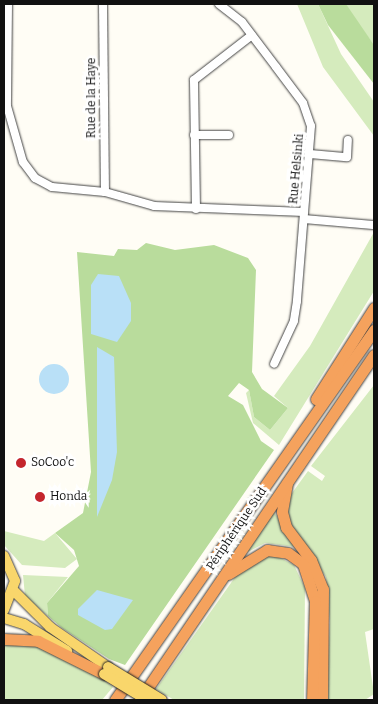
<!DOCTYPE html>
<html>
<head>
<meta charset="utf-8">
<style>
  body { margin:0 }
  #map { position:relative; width:378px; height:704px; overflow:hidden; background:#fffdf5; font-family:Bitter,serif }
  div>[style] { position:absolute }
  .green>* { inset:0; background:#d5ebbd }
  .forest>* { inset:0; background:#b9dc9c }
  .water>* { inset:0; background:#b9e0f7 }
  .round { border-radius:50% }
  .roads { filter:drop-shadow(0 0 1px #444) drop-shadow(0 0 1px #444) }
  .minor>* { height:8px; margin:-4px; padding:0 4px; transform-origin:4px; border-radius:4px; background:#fff }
  .major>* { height:10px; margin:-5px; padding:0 5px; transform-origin:5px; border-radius:5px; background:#f9d66b }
  .highway>* { height:11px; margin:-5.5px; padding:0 5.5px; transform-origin:5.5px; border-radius:5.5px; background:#f5a25d }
  .bridges { filter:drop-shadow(0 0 1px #222) drop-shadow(0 0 1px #222) }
  .major-bridge>* { height:10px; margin:-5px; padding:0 5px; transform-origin:5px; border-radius:5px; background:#f9d66b }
  .dots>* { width:14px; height:14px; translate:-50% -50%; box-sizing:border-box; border:2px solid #fff; border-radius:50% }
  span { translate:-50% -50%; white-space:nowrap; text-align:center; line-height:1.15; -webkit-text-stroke:5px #fff; paint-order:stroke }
  .street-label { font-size:12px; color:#111 }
  .poi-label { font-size:12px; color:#111 }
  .left { translate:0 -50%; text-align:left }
  .frame { position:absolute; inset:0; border:5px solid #111; pointer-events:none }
</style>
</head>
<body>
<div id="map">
  <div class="green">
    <i style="clip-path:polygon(297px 4px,318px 4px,341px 54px,374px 102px,374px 136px,323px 67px)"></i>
    <i style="clip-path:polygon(346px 4px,374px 4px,374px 45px,350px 13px)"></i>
    <i style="clip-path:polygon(374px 232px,374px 291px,279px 445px,253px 423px,246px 393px,249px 390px,254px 417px,270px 430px,288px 408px,274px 396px,310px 346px)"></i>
    <i style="clip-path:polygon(374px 385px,374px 629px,365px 632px,374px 694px,365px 700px,326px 700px,330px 622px,326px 577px,289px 521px,287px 500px,308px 471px,322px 481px,325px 476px,311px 466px)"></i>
    <i style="clip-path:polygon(274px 512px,296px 547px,265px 543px,244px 554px)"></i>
    <i style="clip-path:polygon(4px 531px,44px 541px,55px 533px,77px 559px,65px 568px,22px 565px,4px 545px)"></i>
    <i style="clip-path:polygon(275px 555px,294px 565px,305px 588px,304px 700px,174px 700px,156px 689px,238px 573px,264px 556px)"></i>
    <i style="clip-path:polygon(23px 575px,68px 577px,47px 603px,48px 616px,25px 596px)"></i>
    <i style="clip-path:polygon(23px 640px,101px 678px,113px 687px,102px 700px,4px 700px,4px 643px)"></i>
  </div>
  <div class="forest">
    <i style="clip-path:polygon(318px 4px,346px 4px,374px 45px,374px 84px,328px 25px)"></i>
    <i style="clip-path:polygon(146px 243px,175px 250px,214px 245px,248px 258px,256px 270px,252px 372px,262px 389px,288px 408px,270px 430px,254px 417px,249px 390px,239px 383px,228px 396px,243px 405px,261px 441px,274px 450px,125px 665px,109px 659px,62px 628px,48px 616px,47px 603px,79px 566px,74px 550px,55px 533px,83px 513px,91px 472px,77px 252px,114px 256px,118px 249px,137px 250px)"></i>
  </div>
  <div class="water">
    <i style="clip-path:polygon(98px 274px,119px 276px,131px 303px,131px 321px,117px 342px,91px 334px,91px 285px)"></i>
    <i style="clip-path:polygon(97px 347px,114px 357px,117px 452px,112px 480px,97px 517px)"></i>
    <i class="round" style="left:39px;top:364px;width:30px;height:30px"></i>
    <i style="clip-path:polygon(97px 590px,133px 600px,112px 629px,105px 630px,78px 615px,78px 609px)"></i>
  </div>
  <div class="roads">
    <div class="minor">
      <i style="left:8px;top:4px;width:102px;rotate:90.6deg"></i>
      <i style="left:7px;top:106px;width:58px;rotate:74.1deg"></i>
      <i style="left:23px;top:162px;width:20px;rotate:53deg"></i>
      <i style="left:35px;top:178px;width:19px;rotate:28deg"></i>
      <i style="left:52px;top:187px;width:53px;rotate:5.4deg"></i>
      <i style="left:105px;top:192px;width:51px;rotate:15.9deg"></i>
      <i style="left:154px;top:206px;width:150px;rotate:2.3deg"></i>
      <i style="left:103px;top:4px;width:188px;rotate:89.4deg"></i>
      <i style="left:219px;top:4px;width:29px;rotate:38deg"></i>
      <i style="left:242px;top:22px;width:56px;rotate:52.9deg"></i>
      <i style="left:276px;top:67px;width:45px;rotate:53.1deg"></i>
      <i style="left:303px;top:103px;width:24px;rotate:71deg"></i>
      <i style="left:311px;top:126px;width:176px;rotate:94.6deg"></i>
      <i style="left:297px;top:301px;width:20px;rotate:99deg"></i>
      <i style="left:294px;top:321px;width:47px;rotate:114.9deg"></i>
      <i style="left:194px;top:135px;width:35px"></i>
      <i style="left:310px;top:154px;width:37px;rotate:5deg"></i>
      <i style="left:347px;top:157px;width:17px;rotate:-87deg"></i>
      <i style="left:196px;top:209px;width:129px;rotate:-90.9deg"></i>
      <i style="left:194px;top:80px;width:73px;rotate:-37.8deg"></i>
      <i style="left:304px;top:219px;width:69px;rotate:5deg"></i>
    </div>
    <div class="major">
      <i style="left:4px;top:556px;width:27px;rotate:66deg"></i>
      <i style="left:15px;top:581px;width:31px;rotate:111deg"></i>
      <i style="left:14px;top:591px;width:51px;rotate:45deg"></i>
      <i style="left:50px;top:627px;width:70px;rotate:34.6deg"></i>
      <i style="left:4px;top:618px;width:21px;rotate:17deg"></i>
      <i style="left:24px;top:624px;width:51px;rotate:32.1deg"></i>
    </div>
    <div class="highway">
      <i style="left:316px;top:399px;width:108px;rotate:-57.5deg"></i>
      <i style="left:287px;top:483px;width:29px;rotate:100deg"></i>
      <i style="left:282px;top:512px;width:16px;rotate:75deg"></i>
      <i style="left:286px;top:527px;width:41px;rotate:52.9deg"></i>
      <i style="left:311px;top:560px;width:31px;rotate:68deg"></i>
      <i style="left:323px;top:589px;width:111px;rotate:90.5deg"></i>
      <i style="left:228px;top:574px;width:46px;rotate:-31.6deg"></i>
      <i style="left:267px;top:550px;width:21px;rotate:8deg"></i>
      <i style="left:288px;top:553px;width:19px;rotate:36deg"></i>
      <i style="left:303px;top:564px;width:39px;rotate:72deg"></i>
      <i style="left:315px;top:601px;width:99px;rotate:91.7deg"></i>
      <i style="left:4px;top:639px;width:34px;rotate:3deg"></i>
      <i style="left:38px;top:641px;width:74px;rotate:26.6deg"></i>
      <i style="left:140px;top:699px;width:416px;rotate:-55.8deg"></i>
      <i style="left:115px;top:700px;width:452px;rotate:-55deg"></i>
    </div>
  </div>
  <div class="bridges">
    <div class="major-bridge">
      <i style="left:108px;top:667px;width:63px;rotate:31.4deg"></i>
      <i style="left:104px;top:674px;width:50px;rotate:31.2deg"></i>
    </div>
  </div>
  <div class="dots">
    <i style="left:21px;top:463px;background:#c4262e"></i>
    <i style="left:40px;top:497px;background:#c4262e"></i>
  </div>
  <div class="street-label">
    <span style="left:92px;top:98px;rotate:-90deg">Rue de la Haye</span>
    <span style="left:297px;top:169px;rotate:-85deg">Rue Helsinki</span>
    <span style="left:237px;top:529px;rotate:-56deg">Périphérique Sud</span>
  </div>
  <div class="poi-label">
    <span class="left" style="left:31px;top:463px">SoCoo'c</span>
    <span class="left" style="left:50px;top:497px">Honda</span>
  </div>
  <div class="frame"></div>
</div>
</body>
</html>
